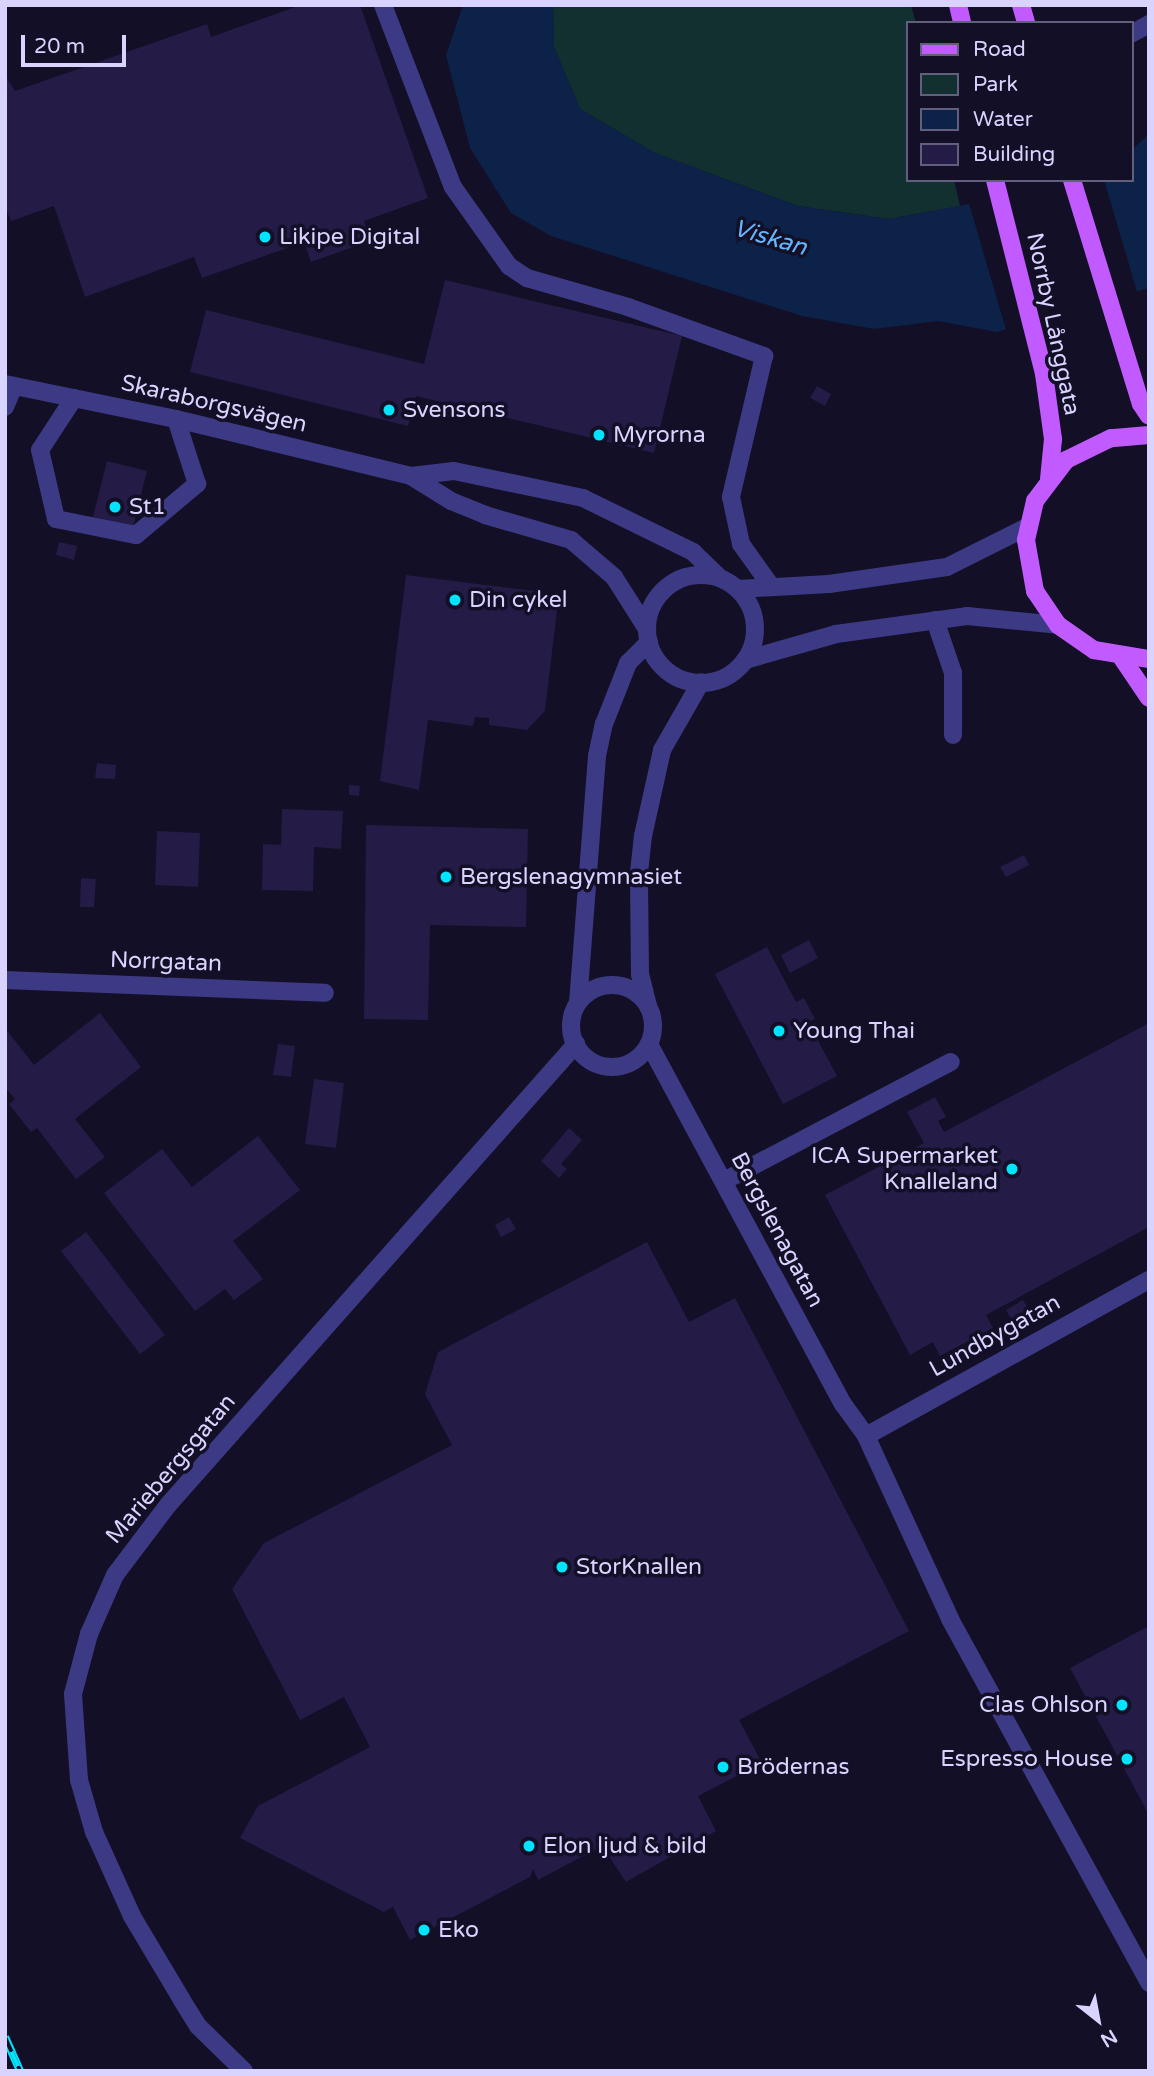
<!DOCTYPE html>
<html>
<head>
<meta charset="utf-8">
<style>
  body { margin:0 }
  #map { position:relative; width:1154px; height:2076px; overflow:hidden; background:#130f26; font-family:"Varela Round",sans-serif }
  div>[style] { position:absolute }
  .green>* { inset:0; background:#12302f }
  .water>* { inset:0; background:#0c2248 }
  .pier>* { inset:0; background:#130f26 }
  .building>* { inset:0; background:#241b47 }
  .minor>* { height:18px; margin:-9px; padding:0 9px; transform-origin:9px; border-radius:9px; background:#3d3a85 }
  .minor>.ring { margin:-9px; padding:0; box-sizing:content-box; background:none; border:18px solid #3d3a85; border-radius:50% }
  .major>* { height:18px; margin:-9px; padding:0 9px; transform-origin:9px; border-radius:9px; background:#c25bff }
  .rail>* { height:8px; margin-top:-4px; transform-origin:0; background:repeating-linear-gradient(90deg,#130f26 0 16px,#00e5ff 0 32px); box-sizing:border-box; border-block:2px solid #00e5ff }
  .dots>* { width:19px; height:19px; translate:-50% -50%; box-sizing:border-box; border:4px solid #130f26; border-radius:50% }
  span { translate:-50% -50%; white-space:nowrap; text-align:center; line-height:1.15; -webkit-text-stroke:7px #130f26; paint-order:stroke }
  .poi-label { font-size:23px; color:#d9d4ff }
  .left { translate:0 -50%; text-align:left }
  .right { translate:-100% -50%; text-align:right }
  .street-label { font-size:23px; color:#d9d4ff }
  .water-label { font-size:24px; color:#62b6ff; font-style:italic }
  .frame { position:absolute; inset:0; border:7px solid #d9d4ff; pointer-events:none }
  .legend { position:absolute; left:906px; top:21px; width:228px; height:161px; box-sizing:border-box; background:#130f26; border:2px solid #625e7d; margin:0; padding:9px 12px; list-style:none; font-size:21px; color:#d9d4ff }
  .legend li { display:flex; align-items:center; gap:14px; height:35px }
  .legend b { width:35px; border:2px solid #625e7d }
  .north { position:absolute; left:1063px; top:1985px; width:70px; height:70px; -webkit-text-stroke:5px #130f26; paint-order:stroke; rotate:149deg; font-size:19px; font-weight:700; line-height:28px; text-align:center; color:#d9d4ff }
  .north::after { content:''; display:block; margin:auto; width:24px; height:32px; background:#d9d4ff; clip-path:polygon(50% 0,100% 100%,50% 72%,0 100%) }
  .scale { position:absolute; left:21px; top:35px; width:105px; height:32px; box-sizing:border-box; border:4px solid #d9d4ff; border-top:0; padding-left:9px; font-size:21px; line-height:24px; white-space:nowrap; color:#d9d4ff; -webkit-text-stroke:5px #130f26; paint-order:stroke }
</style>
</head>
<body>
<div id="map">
  <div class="green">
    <i style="clip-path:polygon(553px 5px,911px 5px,916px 23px,907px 23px,907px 180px,954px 180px,960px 206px,889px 219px,798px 206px,655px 153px,580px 109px,554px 47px)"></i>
  </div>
  <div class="water">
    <i style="clip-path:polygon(463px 5px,553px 5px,554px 47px,580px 109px,655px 153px,798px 206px,889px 219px,960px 206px,1049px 180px,1131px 180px,1131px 151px,1149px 134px,1149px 288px,997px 332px,938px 321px,874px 329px,802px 316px,551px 236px,511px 213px,470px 148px,446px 55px)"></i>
  </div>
  <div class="pier">
    <i style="clip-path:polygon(1037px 180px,1104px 180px,1138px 295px,1007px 333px,968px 200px)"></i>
  </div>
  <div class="building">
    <i style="clip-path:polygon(301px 5px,360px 5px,428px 198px,364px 221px,370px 237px,357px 241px,359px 245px,311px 262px,304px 242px,202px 278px,194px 257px,85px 297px,54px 206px,11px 221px,5px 206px,5px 75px,15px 91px,207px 24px,211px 37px)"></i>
    <i style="clip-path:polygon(445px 280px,682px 336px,654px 453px,416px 396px,408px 426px,190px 372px,206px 310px,424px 364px)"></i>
    <i style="clip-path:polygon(817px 386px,831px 394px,825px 406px,810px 398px)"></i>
    <i style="clip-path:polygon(107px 461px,147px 471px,133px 527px,93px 517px)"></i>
    <i style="clip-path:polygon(59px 542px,77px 546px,74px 560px,56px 555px)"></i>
    <i style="clip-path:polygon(406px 575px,559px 594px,545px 711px,527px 730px,489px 725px,489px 718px,475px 717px,473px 726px,428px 720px,419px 790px,380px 781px)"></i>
    <i style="clip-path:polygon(97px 763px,116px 765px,115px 779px,95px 778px)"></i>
    <i style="clip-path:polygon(349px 785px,360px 786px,359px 796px,349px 795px)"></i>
    <i style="clip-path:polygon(282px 809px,343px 811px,341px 849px,314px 847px,313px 891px,262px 890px,263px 844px,281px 845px)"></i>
    <i style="clip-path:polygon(366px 825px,528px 829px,526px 927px,430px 925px,428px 1020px,364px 1019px)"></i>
    <i style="clip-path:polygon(157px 831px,200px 833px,198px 887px,155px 885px)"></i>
    <i style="clip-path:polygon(1024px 855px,1029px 865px,1006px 877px,1000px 867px)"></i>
    <i style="clip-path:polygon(81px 878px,96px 879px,94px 907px,80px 907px)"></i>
    <i style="clip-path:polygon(809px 940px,818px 958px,790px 973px,781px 955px)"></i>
    <i style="clip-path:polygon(767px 947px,796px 1002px,804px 998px,815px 1019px,808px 1022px,837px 1076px,783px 1104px,715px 974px)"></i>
    <i style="clip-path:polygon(100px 1013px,141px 1067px,75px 1119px,105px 1157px,76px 1179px,37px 1128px,31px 1132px,9px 1104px,15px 1099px,5px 1087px,5px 1028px,34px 1065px)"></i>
    <i style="clip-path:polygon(1149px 1023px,1149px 1227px,986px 1315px,993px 1328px,940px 1356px,933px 1342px,910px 1355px,825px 1195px,924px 1143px,907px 1112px,935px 1097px,946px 1117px,938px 1121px,944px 1132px)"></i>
    <i style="clip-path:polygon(278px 1044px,295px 1046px,291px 1077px,273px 1075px)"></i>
    <i style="clip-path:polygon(314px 1079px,344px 1083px,336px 1148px,305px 1144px)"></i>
    <i style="clip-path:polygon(569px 1128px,582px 1140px,561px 1164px,567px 1169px,559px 1178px,541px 1161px)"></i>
    <i style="clip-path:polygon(258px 1136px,300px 1190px,233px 1241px,263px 1279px,234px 1300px,225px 1289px,195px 1311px,104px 1193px,162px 1149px,192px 1187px)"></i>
    <i style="clip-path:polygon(509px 1217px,516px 1229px,501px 1237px,495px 1225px)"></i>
    <i style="clip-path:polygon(86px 1232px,165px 1335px,140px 1354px,61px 1251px)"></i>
    <i style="clip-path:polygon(647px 1242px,689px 1322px,735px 1298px,909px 1631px,739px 1720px,762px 1763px,698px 1796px,716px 1831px,626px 1882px,602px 1846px,538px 1880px,533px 1869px,530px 1877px,410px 1940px,393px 1907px,384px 1912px,240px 1838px,258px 1806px,370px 1747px,344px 1697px,300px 1720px,232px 1589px,264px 1543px,452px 1445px,425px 1394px,438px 1352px)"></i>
    <i style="clip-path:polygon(1023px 1300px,1030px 1312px,1012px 1321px,1006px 1310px)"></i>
    <i style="clip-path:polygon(1149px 1626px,1149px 1815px,1070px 1668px)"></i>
  </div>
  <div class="minor">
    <i style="left:383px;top:5px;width:195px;rotate:69deg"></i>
    <i style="left:453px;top:187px;width:97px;rotate:54.7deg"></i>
    <i style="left:509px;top:266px;width:22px;rotate:34deg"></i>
    <i style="left:527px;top:278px;width:105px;rotate:16deg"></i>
    <i style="left:628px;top:307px;width:145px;rotate:19.8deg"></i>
    <i style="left:764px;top:356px;width:145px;rotate:103.2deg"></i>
    <i style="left:731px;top:497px;width:48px;rotate:78deg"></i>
    <i style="left:741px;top:544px;width:52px;rotate:54.5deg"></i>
    <i style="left:1131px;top:34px;width:21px;rotate:-29deg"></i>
    <i style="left:5px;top:384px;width:175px;rotate:11.6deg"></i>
    <i style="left:176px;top:419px;width:242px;rotate:13.6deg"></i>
    <i style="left:411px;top:476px;width:47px;rotate:32deg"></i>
    <i style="left:451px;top:501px;width:37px;rotate:22deg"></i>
    <i style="left:485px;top:515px;width:90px;rotate:16.2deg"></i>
    <i style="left:571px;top:540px;width:57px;rotate:40.7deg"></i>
    <i style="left:614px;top:577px;width:62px;rotate:57.6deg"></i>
    <i style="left:74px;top:398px;width:62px;rotate:123.2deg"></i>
    <i style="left:40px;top:450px;width:71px;rotate:76.9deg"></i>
    <i style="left:56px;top:519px;width:82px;rotate:11.3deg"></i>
    <i style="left:136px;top:535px;width:80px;rotate:-39.9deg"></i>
    <i style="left:197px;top:484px;width:68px;rotate:-107.9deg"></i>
    <i style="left:5px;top:407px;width:23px;rotate:-67deg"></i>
    <i style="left:411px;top:476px;width:43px;rotate:-6.6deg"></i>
    <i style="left:454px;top:471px;width:132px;rotate:11.8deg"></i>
    <i style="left:583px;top:498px;width:123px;rotate:26.1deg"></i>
    <i style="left:693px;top:552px;width:37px;rotate:44deg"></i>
    <i class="ring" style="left:647px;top:575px;width:90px;height:90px"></i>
    <i style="left:738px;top:589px;width:91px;rotate:-3.1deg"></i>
    <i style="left:829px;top:584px;width:119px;rotate:-8.2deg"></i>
    <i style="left:947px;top:567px;width:89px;rotate:-26.6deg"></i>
    <i style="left:935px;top:620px;width:56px;rotate:71.2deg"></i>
    <i style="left:953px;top:673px;width:62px;rotate:90deg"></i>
    <i style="left:745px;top:660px;width:95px;rotate:-15.9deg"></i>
    <i style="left:836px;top:634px;width:132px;rotate:-7.8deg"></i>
    <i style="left:967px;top:616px;width:91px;rotate:5.6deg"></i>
    <i style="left:5px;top:980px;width:320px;rotate:2.3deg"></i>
    <i class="ring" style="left:571px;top:985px;width:64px;height:64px"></i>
    <i style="left:578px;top:1003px;width:248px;rotate:-85.6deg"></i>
    <i style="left:597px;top:756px;width:33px;rotate:-78deg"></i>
    <i style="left:604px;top:724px;width:66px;rotate:-68.5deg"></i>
    <i style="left:628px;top:663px;width:30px;rotate:-45deg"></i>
    <i style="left:648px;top:1006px;width:32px;rotate:-104deg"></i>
    <i style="left:640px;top:975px;width:102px;rotate:-90.6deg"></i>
    <i style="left:639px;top:873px;width:37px;rotate:-84deg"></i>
    <i style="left:643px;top:836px;width:88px;rotate:-77.5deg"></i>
    <i style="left:662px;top:750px;width:78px;rotate:-60.2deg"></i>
    <i style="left:649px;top:1044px;width:409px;rotate:61.7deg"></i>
    <i style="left:843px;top:1404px;width:39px;rotate:54deg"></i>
    <i style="left:866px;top:1436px;width:201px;rotate:65.3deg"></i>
    <i style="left:950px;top:1619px;width:415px;rotate:61.3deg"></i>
    <i style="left:724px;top:1181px;width:256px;rotate:-27.7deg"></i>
    <i style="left:866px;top:1436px;width:323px;rotate:-28.9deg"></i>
    <i style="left:244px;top:2071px;width:64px;rotate:-135.6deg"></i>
    <i style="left:198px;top:2026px;width:31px;rotate:-122deg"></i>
    <i style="left:182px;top:2000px;width:98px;rotate:-120.8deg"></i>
    <i style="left:132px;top:1916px;width:92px;rotate:-114.3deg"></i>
    <i style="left:94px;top:1832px;width:54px;rotate:-106.1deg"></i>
    <i style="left:79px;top:1780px;width:86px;rotate:-94deg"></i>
    <i style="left:73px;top:1694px;width:62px;rotate:-75.1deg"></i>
    <i style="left:89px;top:1634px;width:64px;rotate:-66.2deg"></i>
    <i style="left:115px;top:1575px;width:88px;rotate:-52.9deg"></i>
    <i style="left:168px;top:1505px;width:616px;rotate:-48.49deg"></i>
  </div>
  <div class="major">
    <i style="left:958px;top:5px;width:18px;rotate:77deg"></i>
    <i style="left:1021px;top:5px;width:19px;rotate:74deg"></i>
    <i style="left:995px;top:180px;width:200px;rotate:75.8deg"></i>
    <i style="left:1044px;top:374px;width:66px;rotate:82.1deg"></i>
    <i style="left:1053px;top:439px;width:40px;rotate:95.7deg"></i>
    <i style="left:1072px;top:180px;width:234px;rotate:72.9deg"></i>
    <i style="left:1141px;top:404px;width:14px;rotate:56deg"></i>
    <i style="left:1149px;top:435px;width:38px;rotate:175deg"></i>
    <i style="left:1111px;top:438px;width:50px;rotate:153.9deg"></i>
    <i style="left:1066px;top:460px;width:51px;rotate:127.1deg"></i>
    <i style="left:1035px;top:501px;width:40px;rotate:103deg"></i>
    <i style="left:1026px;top:540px;width:52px;rotate:80deg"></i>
    <i style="left:1035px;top:591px;width:41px;rotate:55.9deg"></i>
    <i style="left:1058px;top:625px;width:44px;rotate:34.8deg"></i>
    <i style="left:1094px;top:650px;width:56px;rotate:9.3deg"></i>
    <i style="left:1122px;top:658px;width:48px;rotate:56deg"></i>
  </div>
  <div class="rail">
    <i style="left:5px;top:2037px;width:37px;rotate:66deg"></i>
  </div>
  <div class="dots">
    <i style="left:265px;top:237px;background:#00e5ff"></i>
    <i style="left:389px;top:410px;background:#00e5ff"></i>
    <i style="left:599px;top:435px;background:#00e5ff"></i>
    <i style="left:115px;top:507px;background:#00e5ff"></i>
    <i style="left:455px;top:600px;background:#00e5ff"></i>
    <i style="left:446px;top:877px;background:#00e5ff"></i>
    <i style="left:779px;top:1031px;background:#00e5ff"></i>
    <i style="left:1012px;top:1169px;background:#00e5ff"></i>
    <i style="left:562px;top:1567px;background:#00e5ff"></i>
    <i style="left:1122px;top:1705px;background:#00e5ff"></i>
    <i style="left:1127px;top:1759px;background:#00e5ff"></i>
    <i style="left:723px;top:1767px;background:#00e5ff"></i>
    <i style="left:529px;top:1846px;background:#00e5ff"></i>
    <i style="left:424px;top:1930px;background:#00e5ff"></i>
  </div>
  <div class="poi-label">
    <span class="left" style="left:279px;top:237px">Likipe Digital</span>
    <span class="left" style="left:403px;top:410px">Svensons</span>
    <span class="left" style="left:613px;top:435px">Myrorna</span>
    <span class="left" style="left:129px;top:507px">St1</span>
    <span class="left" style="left:469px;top:600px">Din cykel</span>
    <span class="left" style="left:460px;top:877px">Bergslenagymnasiet</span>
    <span class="left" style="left:793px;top:1031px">Young Thai</span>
    <span class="right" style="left:998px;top:1169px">ICA Supermarket<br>Knalleland</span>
    <span class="left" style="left:576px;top:1567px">StorKnallen</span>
    <span class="right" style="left:1108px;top:1705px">Clas Ohlson</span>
    <span class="right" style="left:1113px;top:1759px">Espresso House</span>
    <span class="left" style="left:737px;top:1767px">Brödernas</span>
    <span class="left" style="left:543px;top:1846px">Elon ljud &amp; bild</span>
    <span class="left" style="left:438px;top:1930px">Eko</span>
  </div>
  <div class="street-label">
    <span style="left:1053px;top:324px;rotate:78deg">Norrby Långgata</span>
    <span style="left:214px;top:404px;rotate:13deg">Skaraborgsvägen</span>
    <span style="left:166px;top:962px;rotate:2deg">Norrgatan</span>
    <span style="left:777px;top:1230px;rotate:62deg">Bergslenagatan</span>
    <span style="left:995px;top:1336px;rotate:-29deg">Lundbygatan</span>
    <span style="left:171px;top:1469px;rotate:-50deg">Mariebergsgatan</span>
  </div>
  <div class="water-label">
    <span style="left:770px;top:238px;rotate:16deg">Viskan</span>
  </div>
  <div class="frame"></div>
  <ul class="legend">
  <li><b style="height:9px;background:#c25bff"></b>Road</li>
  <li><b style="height:19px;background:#12302f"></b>Park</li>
  <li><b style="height:19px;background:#0c2248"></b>Water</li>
  <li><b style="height:19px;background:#241b47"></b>Building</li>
  </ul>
  <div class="north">N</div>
  <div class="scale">20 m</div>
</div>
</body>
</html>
